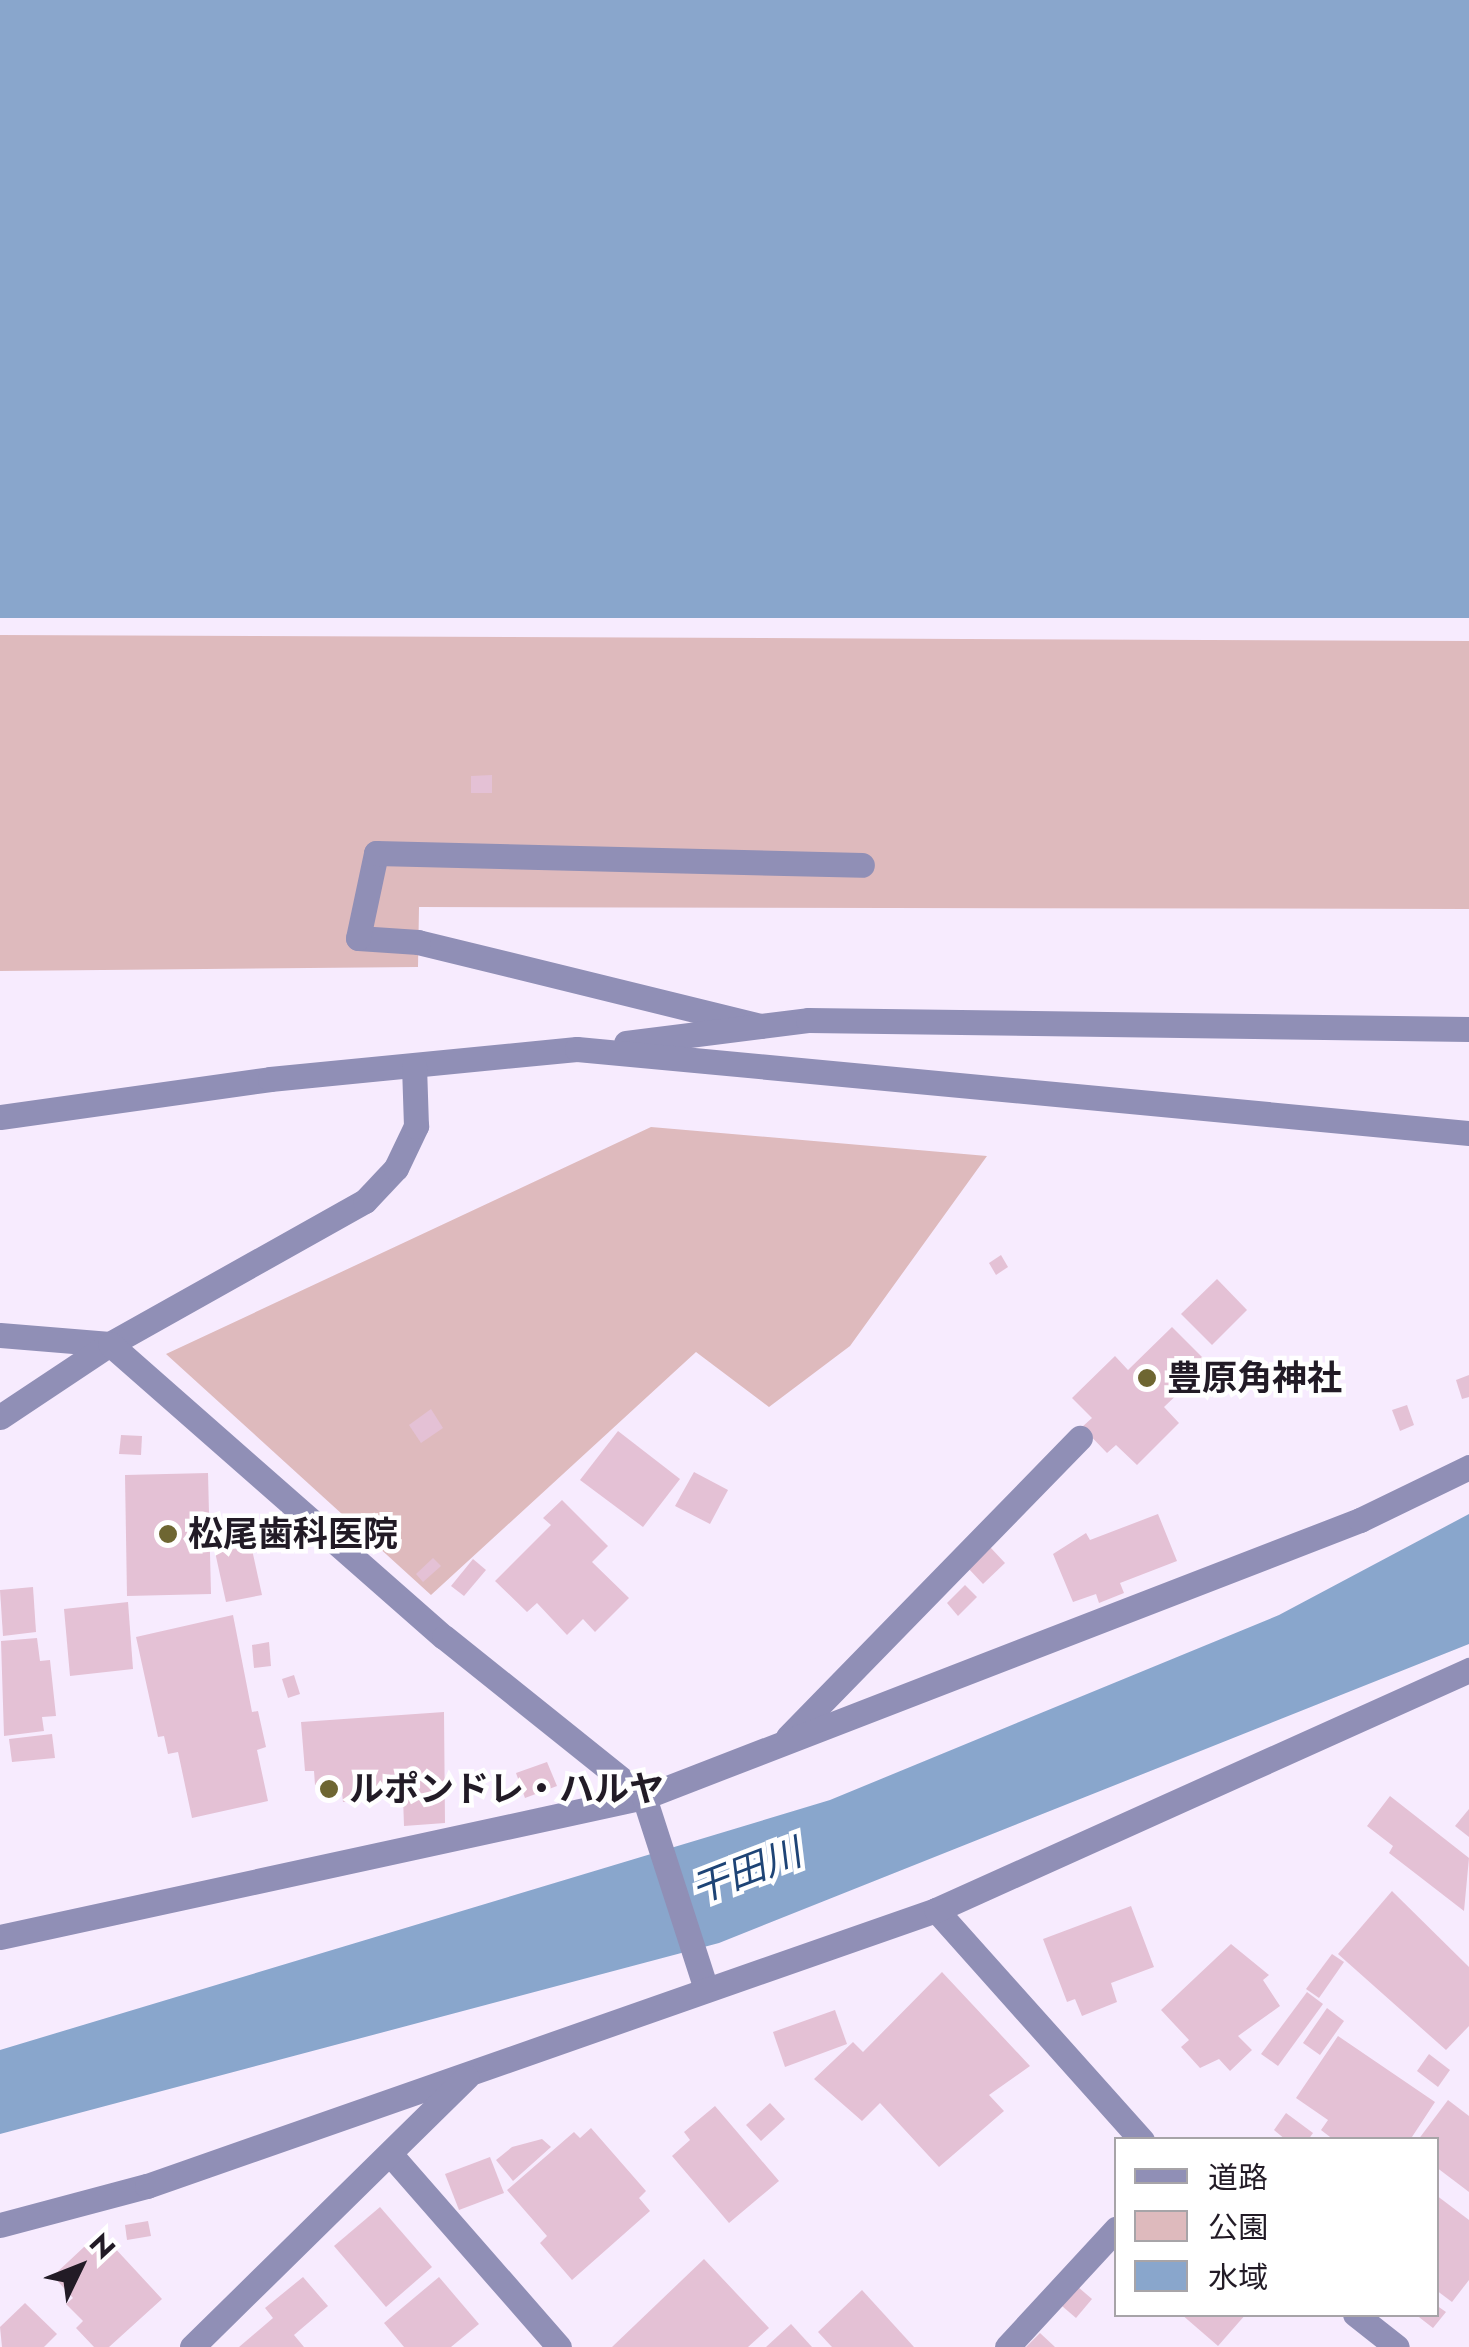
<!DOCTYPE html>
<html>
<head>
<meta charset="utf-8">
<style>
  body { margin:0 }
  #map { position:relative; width:1469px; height:2347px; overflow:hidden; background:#f7ebfe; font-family:Jost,"Noto Sans JP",sans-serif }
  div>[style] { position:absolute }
  .green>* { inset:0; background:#debabd }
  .water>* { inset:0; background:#89a6cc }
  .building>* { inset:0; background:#e4c1d5 }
  .minor>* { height:25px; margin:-12.5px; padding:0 12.5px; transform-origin:12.5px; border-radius:12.5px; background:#908fb6 }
  .dots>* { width:28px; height:28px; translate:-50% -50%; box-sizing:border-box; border:5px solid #fff; border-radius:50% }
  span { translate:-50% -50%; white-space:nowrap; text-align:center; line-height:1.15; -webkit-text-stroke:9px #fff; paint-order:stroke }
  .poi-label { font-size:35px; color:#221b26; font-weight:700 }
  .left { translate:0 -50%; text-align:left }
  .water-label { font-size:38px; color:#1e4476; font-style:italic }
  .legend { position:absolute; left:1114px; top:2137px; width:325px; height:180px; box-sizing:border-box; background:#fff; border:2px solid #a7a4a8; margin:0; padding:12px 18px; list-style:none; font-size:30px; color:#221b26 }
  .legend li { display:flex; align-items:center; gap:20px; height:50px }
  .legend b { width:50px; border:2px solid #a7a4a8 }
  .north { position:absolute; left:30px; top:2217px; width:100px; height:100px; -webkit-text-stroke:8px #fff; paint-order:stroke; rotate:47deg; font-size:28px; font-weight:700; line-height:40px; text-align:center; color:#221b26 }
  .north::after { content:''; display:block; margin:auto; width:35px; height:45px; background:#221b26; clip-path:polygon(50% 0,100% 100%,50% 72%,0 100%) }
</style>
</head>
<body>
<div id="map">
  <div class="green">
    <i style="clip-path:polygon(0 635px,1469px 641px,1469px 909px,419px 907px,418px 967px,0 971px)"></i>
    <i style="clip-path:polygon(651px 1127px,987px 1156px,850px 1346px,769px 1407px,696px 1352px,431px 1595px,166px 1354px)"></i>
  </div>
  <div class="water">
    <i style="clip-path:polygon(0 0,1469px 0,1469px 618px,0 618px)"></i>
    <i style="clip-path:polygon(1469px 1514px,1469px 1644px,719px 1943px,0 2134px,0 2050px,830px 1800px,1279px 1615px)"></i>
  </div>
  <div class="building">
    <i style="clip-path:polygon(492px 775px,492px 793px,471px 793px,471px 776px)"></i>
    <i style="clip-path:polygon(1001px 1255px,1008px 1267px,996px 1275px,989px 1263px)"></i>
    <i style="clip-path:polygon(1217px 1279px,1247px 1310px,1212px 1345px,1181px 1314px)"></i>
    <i style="clip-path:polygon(1172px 1327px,1209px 1364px,1164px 1407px,1179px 1423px,1137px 1465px,1116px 1445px,1107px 1453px,1082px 1427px,1092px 1418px,1072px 1398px,1115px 1356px,1128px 1370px)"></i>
    <i style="clip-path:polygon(1469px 1375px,1469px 1397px,1462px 1399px,1456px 1380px)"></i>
    <i style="clip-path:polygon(1407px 1405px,1414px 1425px,1400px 1431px,1392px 1410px)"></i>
    <i style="clip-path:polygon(431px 1409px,443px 1428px,421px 1443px,409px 1425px)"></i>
    <i style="clip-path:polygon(618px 1431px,680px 1479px,643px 1527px,580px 1480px)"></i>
    <i style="clip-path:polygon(121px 1435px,142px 1436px,141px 1455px,119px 1454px)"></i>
    <i style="clip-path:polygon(694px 1472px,728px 1490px,710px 1524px,675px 1506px)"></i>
    <i style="clip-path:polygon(208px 1473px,211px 1594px,127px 1596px,125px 1475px)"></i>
    <i style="clip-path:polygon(562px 1500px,608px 1546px,592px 1562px,629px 1598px,595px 1632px,583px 1619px,567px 1635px,537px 1603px,527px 1612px,495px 1581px,551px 1525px,543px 1518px)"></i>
    <i style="clip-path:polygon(1158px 1514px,1177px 1561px,1120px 1583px,1124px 1593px,1099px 1603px,1096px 1594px,1073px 1602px,1053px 1554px,1086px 1533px,1090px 1540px)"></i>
    <i style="clip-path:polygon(975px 1531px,1005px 1563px,983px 1584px,953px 1552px)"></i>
    <i style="clip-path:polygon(251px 1545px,262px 1595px,226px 1602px,215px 1552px)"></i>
    <i style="clip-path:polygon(433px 1558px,441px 1566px,423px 1582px,416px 1574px)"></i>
    <i style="clip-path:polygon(473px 1559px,486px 1570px,464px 1596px,451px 1586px)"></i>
    <i style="clip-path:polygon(965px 1585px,977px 1597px,958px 1616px,947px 1603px)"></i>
    <i style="clip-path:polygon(33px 1587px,36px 1632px,3px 1636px,0 1590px)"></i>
    <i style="clip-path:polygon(128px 1602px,133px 1669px,70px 1676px,64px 1609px)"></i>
    <i style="clip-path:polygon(233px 1615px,252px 1712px,258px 1711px,266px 1747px,257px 1750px,268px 1801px,192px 1818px,178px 1752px,168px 1754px,164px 1736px,158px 1737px,136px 1637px)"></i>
    <i style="clip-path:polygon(37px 1638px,40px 1661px,50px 1660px,56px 1716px,42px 1717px,44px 1731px,4px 1736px,1px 1641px)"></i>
    <i style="clip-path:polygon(269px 1642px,271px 1666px,254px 1668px,252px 1645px)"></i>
    <i style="clip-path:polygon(294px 1675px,300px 1694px,288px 1698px,282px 1679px)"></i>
    <i style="clip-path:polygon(444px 1712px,445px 1823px,404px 1826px,403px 1797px,343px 1802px,341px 1783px,315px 1785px,314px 1771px,305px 1771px,301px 1722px)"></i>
    <i style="clip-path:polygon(52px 1734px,55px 1758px,12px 1762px,9px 1739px)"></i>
    <i style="clip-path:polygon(547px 1762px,557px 1786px,525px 1798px,516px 1773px)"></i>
    <i style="clip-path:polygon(1390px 1796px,1469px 1858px,1464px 1911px,1389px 1853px,1393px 1846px,1367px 1826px)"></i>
    <i style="clip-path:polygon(1469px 1809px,1469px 1837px,1455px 1826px)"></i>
    <i style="clip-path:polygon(1392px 1891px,1469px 1967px,1469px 2026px,1446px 2050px,1338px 1954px)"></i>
    <i style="clip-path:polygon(1131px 1906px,1154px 1967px,1111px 1983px,1117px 2002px,1082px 2016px,1075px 1999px,1067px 2002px,1043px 1939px)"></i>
    <i style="clip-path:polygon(1231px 1944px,1269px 1975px,1263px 1980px,1280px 2006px,1238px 2036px,1252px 2050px,1230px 2071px,1219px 2059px,1200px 2068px,1181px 2047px,1189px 2040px,1161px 2010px)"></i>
    <i style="clip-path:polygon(1332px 1954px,1344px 1962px,1319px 1998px,1306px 1989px)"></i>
    <i style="clip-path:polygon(942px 1972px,1030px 2066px,989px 2095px,1004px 2111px,939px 2167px,880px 2103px,862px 2121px,814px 2079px,853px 2042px,863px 2052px)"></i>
    <i style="clip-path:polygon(1307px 1992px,1323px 2004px,1278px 2066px,1261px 2054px)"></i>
    <i style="clip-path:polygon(1327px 2008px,1344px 2021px,1320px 2055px,1303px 2043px)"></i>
    <i style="clip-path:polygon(835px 2010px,847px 2044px,785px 2067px,773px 2032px)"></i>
    <i style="clip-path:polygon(1338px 2036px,1435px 2102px,1410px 2140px,1334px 2140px,1321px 2130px,1328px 2120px,1296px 2098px)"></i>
    <i style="clip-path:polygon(1429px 2054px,1450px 2070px,1438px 2087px,1417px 2071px)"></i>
    <i style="clip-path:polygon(1448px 2100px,1469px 2116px,1469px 2192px,1436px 2167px,1436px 2140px,1418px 2140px)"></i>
    <i style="clip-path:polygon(770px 2103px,785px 2119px,761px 2141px,746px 2125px)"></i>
    <i style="clip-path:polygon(715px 2106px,779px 2181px,729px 2223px,672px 2156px,690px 2140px,684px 2132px)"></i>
    <i style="clip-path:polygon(1286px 2113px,1313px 2133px,1308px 2140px,1286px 2140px,1274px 2130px)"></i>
    <i style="clip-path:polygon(591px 2128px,646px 2191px,639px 2198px,650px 2211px,572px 2280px,540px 2243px,547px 2236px,507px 2190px,574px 2132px,580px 2138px)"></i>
    <i style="clip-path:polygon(542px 2139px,551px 2147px,513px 2181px,496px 2160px,512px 2147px)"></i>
    <i style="clip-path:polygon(490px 2157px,504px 2193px,459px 2210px,445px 2174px)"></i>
    <i style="clip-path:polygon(1436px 2195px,1469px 2220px,1469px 2280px,1452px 2302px,1436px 2290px)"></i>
    <i style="clip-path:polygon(380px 2207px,432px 2267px,386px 2307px,334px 2246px)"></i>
    <i style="clip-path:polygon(148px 2221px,151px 2236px,127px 2240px,125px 2225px)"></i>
    <i style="clip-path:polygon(100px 2232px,162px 2299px,109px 2347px,94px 2347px,76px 2328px,83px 2321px,66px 2304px,73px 2298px,53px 2276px)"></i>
    <i style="clip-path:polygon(704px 2259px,769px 2328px,748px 2347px,612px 2347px)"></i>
    <i style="clip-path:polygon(303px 2277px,328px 2306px,294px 2335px,304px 2347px,239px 2347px,273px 2318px,265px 2308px)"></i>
    <i style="clip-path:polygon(439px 2277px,479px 2324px,451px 2347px,404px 2347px,384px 2323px)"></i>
    <i style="clip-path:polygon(1078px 2287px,1092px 2299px,1076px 2318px,1062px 2306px)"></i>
    <i style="clip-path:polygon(862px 2290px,914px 2347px,832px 2347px,818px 2332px)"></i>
    <i style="clip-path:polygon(25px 2303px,57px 2334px,44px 2347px,2px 2347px,0 2327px)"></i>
    <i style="clip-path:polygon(1436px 2305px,1446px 2312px,1433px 2328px,1415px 2314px,1436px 2314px)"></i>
    <i style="clip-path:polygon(1181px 2314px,1246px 2314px,1218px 2346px)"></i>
    <i style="clip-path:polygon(791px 2324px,812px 2347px,766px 2347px)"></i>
    <i style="clip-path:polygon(1040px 2333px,1055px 2347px,1026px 2347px)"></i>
  </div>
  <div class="minor">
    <i style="left:760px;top:1026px;width:352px;rotate:-166.2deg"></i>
    <i style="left:418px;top:942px;width:60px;rotate:-176.2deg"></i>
    <i style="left:358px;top:938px;width:87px;rotate:-78deg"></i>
    <i style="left:376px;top:853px;width:486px;rotate:1.4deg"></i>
    <i style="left:626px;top:1043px;width:183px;rotate:-7.2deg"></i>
    <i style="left:808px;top:1020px;width:661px;rotate:0.78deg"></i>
    <i style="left:0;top:1117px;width:273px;rotate:-8deg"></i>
    <i style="left:270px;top:1079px;width:308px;rotate:-5.6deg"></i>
    <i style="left:577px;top:1049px;width:896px;rotate:5.38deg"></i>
    <i style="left:0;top:1335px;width:110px;rotate:4.7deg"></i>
    <i style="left:110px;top:1344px;width:292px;rotate:-29.3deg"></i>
    <i style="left:365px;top:1201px;width:45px;rotate:-46.8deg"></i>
    <i style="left:396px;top:1168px;width:47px;rotate:-64.5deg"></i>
    <i style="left:416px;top:1126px;width:60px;rotate:-91.9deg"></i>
    <i style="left:0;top:1417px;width:132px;rotate:-33.6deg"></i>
    <i style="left:110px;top:1344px;width:444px;rotate:41.3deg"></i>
    <i style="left:444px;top:1637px;width:256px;rotate:38.7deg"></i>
    <i style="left:788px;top:1737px;width:418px;rotate:-45.7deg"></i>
    <i style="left:936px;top:1910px;width:309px;rotate:48.2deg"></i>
    <i style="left:0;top:1937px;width:659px;rotate:-12.26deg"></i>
    <i style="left:706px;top:1989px;width:202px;rotate:-107.9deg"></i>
    <i style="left:644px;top:1797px;width:768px;rotate:-21.15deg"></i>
    <i style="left:1360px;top:1520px;width:121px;rotate:-25.9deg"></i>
    <i style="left:391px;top:2155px;width:255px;rotate:48.8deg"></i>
    <i style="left:0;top:2225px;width:152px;rotate:-14.9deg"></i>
    <i style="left:147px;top:2186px;width:836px;rotate:-19.28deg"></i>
    <i style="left:936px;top:1910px;width:585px;rotate:-24.24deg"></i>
    <i style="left:1355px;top:2314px;width:53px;rotate:38.2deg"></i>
    <i style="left:192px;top:2347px;width:385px;rotate:-44.5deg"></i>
    <i style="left:1007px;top:2347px;width:161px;rotate:-47.3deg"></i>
  </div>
  <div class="dots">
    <i style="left:1147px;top:1378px;background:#6e6632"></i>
    <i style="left:168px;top:1534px;background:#6e6632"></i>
    <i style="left:329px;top:1789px;background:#6e6632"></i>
  </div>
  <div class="poi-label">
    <span class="left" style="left:1167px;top:1378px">豊原角神社</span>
    <span class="left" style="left:188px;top:1534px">松尾歯科医院</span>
    <span class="left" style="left:349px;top:1789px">ルポンドレ・ハルヤ</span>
  </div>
  <div class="water-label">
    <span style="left:746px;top:1871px;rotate:-21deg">干田川</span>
  </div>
  <ul class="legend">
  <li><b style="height:12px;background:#908fb6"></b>道路</li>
  <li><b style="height:28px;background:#debabd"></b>公園</li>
  <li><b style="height:28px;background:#89a6cc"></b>水域</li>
  </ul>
  <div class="north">N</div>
</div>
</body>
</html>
